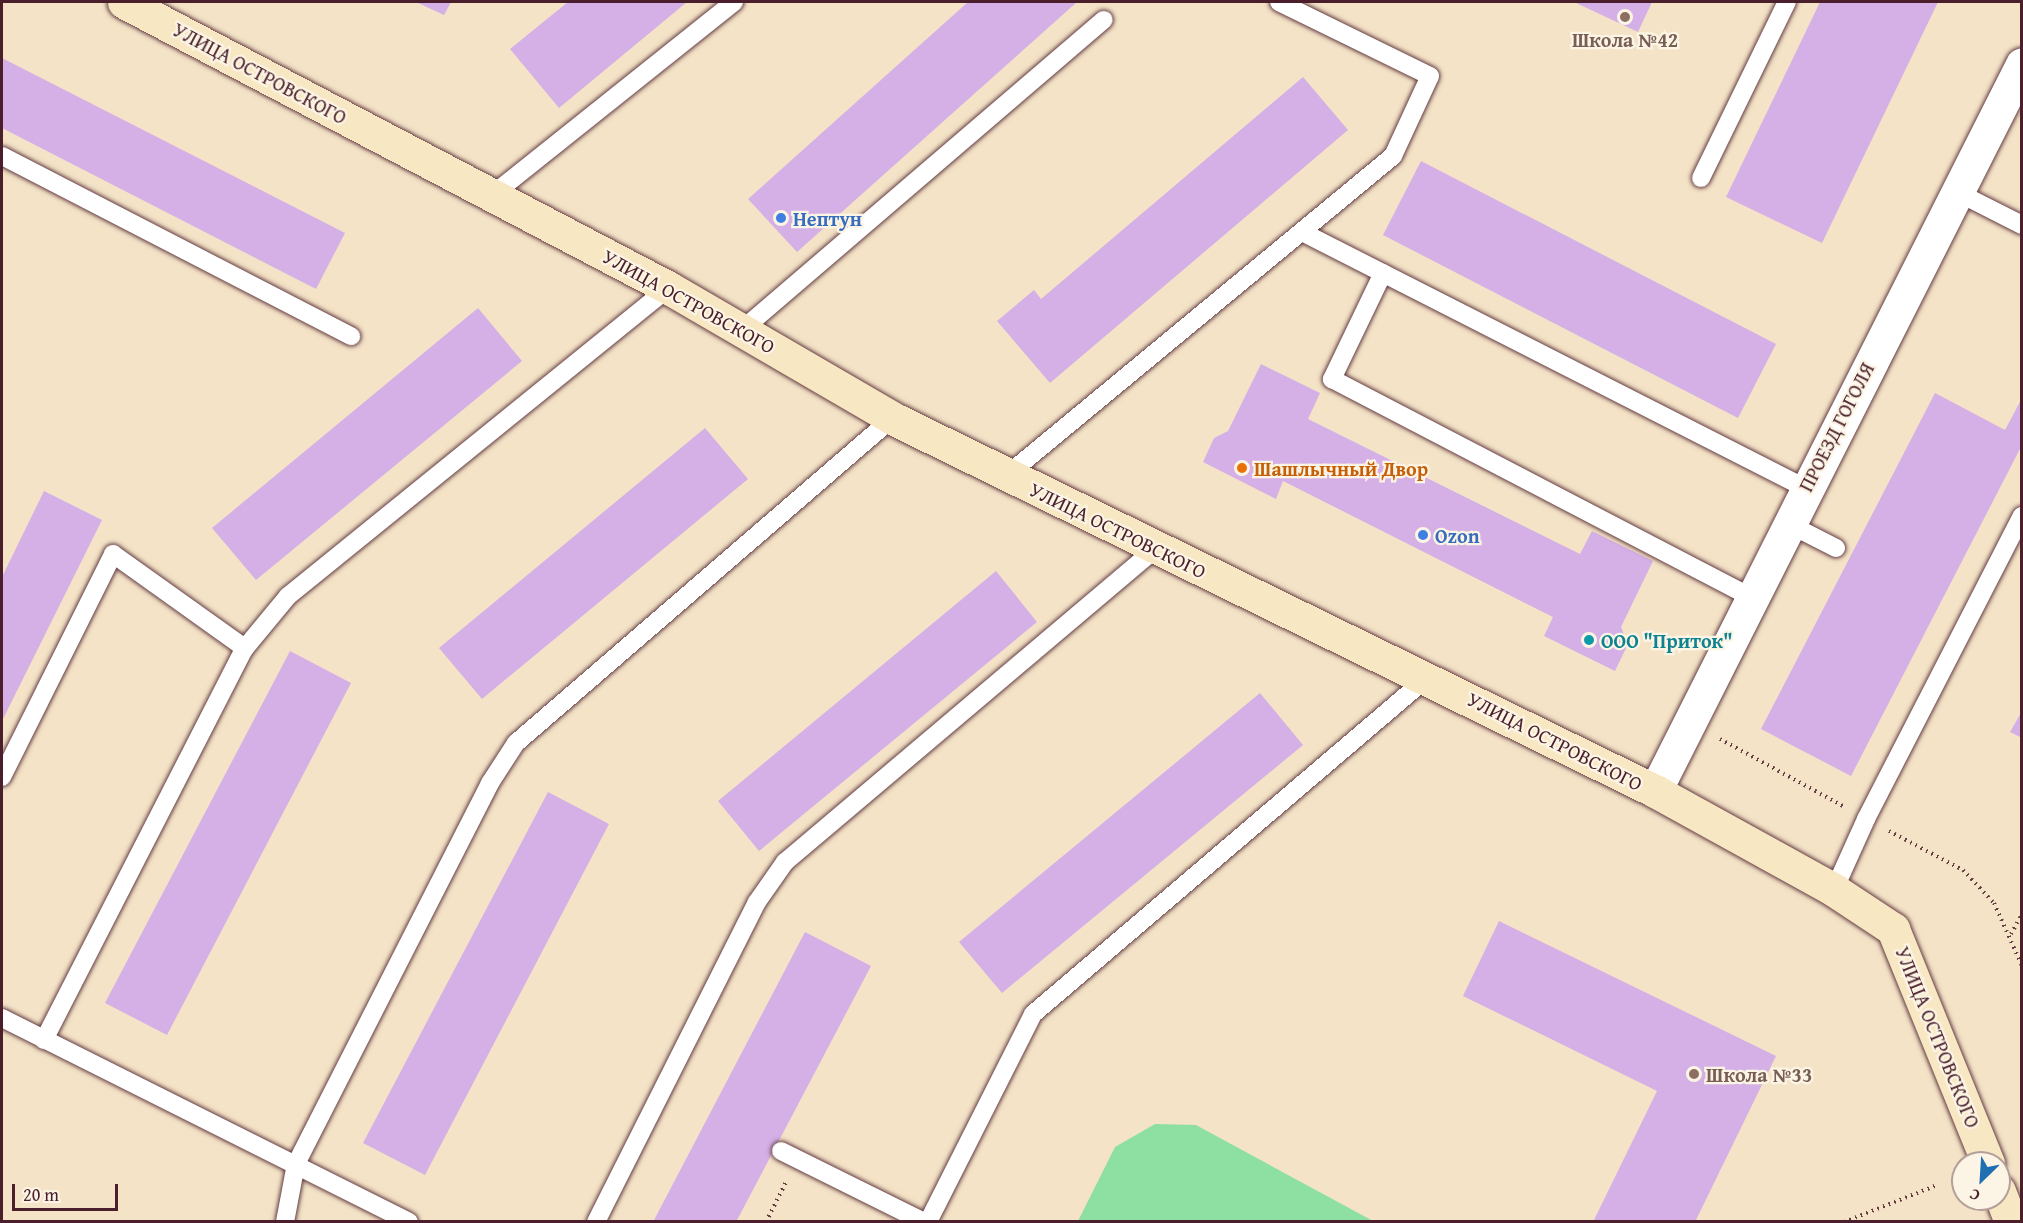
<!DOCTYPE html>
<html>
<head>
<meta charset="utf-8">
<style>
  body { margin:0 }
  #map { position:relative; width:2023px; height:1223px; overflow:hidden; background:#f4e3c7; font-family:"Gentium Book Plus",serif }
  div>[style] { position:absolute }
  .green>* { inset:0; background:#8de0a1 }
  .building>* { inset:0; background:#d4b0e6 }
  .path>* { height:4px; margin-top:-2px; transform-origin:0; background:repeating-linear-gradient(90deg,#643c42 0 1.5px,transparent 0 6px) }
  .roads { filter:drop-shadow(0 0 2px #643c42) drop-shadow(0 0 2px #643c42) }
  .lane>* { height:18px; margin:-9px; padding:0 9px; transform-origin:9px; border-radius:9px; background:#fff }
  .street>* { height:33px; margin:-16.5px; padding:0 16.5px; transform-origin:16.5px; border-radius:16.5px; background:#fff }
  .secondary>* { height:33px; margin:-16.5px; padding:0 16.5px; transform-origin:16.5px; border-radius:16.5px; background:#f8e7c3 }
  .dots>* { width:16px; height:16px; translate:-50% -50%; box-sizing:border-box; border:3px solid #fcf5e5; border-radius:50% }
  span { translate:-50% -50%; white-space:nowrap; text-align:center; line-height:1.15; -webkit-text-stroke:4.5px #fcf5e5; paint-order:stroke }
  .education-label { font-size:20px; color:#785e54; font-weight:700 }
  .left { translate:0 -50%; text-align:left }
  .street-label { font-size:20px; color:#4a1f2b }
  .shop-label { font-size:20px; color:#366cbe; font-weight:700 }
  .food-label { font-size:20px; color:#c56008; font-weight:700 }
  .culture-label { font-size:20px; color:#0d838f; font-weight:700 }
  .frame { position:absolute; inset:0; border:3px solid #4a1f2b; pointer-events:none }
  .north { position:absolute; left:1951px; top:1151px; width:60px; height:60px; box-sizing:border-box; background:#fcf5e5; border:2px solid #b59f9b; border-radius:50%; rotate:205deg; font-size:16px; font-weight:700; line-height:24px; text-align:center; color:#4a1f2b }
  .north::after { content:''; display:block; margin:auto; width:21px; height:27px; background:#1f6fb2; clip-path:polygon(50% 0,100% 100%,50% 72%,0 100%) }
  .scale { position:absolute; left:12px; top:1184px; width:106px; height:27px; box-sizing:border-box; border:3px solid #4a1f2b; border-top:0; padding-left:8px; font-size:18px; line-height:21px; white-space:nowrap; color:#4a1f2b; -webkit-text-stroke:4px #fcf5e5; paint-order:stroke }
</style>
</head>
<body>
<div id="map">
  <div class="green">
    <i style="clip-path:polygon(1155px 1124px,1196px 1125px,1373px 1221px,1078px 1221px,1115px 1147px)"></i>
  </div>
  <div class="building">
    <i style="clip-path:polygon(416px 2px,451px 2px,444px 15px)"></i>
    <i style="clip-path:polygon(568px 2px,687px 2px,559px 108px,510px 49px)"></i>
    <i style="clip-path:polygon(968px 2px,1077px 2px,797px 252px,748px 199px)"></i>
    <i style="clip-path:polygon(1574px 2px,1652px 2px,1638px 32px)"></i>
    <i style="clip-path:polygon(1820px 2px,1938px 2px,1822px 243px,1726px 197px)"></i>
    <i style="clip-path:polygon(2px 58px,345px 233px,316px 289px,2px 128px)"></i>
    <i style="clip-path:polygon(1303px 77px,1348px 130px,1050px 383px,997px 321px,1034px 290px,1041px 299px)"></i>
    <i style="clip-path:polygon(1421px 161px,1776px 344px,1738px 418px,1383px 235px)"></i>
    <i style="clip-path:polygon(478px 308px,522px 361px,256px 580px,212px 528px)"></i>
    <i style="clip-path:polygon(1261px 364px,1320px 393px,1308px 419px,1580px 554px,1592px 531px,1653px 561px,1621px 627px,1628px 644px,1615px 671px,1544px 636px,1553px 617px,1283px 481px,1276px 499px,1203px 462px,1214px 438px,1228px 431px)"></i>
    <i style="clip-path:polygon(1935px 393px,2005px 430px,2022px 398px,2022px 445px,1851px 776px,1761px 729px)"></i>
    <i style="clip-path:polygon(705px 428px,748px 479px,482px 699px,439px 648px)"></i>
    <i style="clip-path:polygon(44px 491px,102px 520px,2px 721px,2px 577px)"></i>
    <i style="clip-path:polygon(996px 571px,1037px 622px,759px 851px,718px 801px)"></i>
    <i style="clip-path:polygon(290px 651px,351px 683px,167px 1035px,105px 1003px)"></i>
    <i style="clip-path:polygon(1260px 693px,1303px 745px,1002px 993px,959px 942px)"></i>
    <i style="clip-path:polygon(2022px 711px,2022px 738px,2010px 732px)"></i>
    <i style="clip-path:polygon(548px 792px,609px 824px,425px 1175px,363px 1143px)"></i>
    <i style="clip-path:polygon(1499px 921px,1776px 1056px,1695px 1222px,1593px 1222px,1657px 1091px,1463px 996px)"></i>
    <i style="clip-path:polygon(805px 932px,871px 966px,736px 1222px,653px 1222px)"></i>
  </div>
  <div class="path">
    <i style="left:1720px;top:739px;width:140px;rotate:28.6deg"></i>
    <i style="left:1889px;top:831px;width:84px;rotate:27.8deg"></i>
    <i style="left:1963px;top:870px;width:45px;rotate:46.8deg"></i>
    <i style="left:1994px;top:903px;width:69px;rotate:66deg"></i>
    <i style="left:2011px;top:934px;width:23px;rotate:-61deg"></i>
    <i style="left:766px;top:1222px;width:45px;rotate:-63.4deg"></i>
    <i style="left:1844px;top:1222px;width:98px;rotate:-21.6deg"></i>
  </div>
  <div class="roads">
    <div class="lane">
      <i style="left:2px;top:156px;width:393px;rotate:27.3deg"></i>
      <i style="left:1701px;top:178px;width:196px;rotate:-64deg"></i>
      <i style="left:1957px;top:192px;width:73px;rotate:26.9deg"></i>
      <i style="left:491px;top:196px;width:311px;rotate:-38.6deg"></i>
      <i style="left:1302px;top:232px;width:564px;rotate:26.97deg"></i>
      <i style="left:1383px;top:273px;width:118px;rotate:115.7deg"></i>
      <i style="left:1332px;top:379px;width:472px;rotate:27.5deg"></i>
      <i style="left:743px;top:329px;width:475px;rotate:-40.6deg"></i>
      <i style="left:1006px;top:476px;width:502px;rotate:-39.59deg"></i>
      <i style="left:1393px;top:156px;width:88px;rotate:-65.2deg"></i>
      <i style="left:1430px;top:76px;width:168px;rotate:-153.9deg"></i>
      <i style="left:1787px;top:523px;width:55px;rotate:27deg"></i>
      <i style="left:2px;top:777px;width:249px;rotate:-63.5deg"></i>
      <i style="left:113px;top:554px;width:162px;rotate:35.5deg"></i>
      <i style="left:1834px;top:890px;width:78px;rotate:-65.7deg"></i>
      <i style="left:1866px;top:819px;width:341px;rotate:-62.8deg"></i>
      <i style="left:2px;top:1018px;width:455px;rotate:26.6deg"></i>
      <i style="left:44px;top:1040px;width:441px;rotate:-62.9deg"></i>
      <i style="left:245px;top:648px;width:67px;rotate:-50.4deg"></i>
      <i style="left:288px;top:596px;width:490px;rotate:-39deg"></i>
      <i style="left:781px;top:1151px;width:160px;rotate:26.4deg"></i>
      <i style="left:285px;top:1222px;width:59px;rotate:-79.3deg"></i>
      <i style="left:296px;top:1164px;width:428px;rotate:-63deg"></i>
      <i style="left:490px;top:783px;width:48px;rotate:-57deg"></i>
      <i style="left:516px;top:743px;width:497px;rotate:-40.8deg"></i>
      <i style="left:596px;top:1222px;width:358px;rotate:-63.3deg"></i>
      <i style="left:757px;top:902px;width:49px;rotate:-55deg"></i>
      <i style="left:785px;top:862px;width:486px;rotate:-40.2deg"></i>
      <i style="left:928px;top:1222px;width:233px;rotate:-63.2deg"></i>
      <i style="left:1033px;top:1014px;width:519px;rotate:-40.47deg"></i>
    </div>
    <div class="street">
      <i style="left:1655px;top:791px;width:814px;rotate:-63.21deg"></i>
    </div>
    <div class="secondary">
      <i style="left:124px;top:2px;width:615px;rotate:27.69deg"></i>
      <i style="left:669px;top:288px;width:258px;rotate:30.2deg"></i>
      <i style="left:892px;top:418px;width:849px;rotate:26.05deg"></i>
      <i style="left:1655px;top:791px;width:205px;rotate:28.9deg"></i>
      <i style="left:1834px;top:890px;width:71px;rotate:33.5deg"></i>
      <i style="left:1893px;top:929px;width:253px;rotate:67.9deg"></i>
      <i style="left:1999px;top:1191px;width:33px;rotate:69deg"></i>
    </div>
  </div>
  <div class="dots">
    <i style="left:1625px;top:17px;background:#8d6e63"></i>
    <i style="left:781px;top:218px;background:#3f7fe0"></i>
    <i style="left:1242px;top:468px;background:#e8710a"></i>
    <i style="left:1423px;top:535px;background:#3f7fe0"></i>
    <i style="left:1589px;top:640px;background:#0f9aa8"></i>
    <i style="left:1694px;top:1074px;background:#8d6e63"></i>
  </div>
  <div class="education-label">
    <span style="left:1625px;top:39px">Школа №42</span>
    <span class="left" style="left:1706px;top:1074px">Школа №33</span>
  </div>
  <div class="street-label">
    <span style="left:260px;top:73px;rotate:28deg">УЛИЦА ОСТРОВСКОГО</span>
    <span style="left:689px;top:301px;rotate:29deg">УЛИЦА ОСТРОВСКОГО</span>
    <span style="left:1836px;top:427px;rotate:-63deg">ПРОЕЗД ГОГОЛЯ</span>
    <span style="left:1118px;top:530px;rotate:26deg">УЛИЦА ОСТРОВСКОГО</span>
    <span style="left:1555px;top:741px;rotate:27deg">УЛИЦА ОСТРОВСКОГО</span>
    <span style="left:1938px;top:1037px;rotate:68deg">УЛИЦА ОСТРОВСКОГО</span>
  </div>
  <div class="shop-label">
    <span class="left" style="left:793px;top:218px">Нептун</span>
    <span class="left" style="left:1435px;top:535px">Ozon</span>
  </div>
  <div class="food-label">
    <span class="left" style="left:1254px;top:468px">Шашлычный Двор</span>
  </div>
  <div class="culture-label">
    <span class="left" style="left:1601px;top:640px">ООО "Приток"</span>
  </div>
  <div class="frame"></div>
  <div class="north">С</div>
  <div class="scale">20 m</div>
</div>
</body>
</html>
